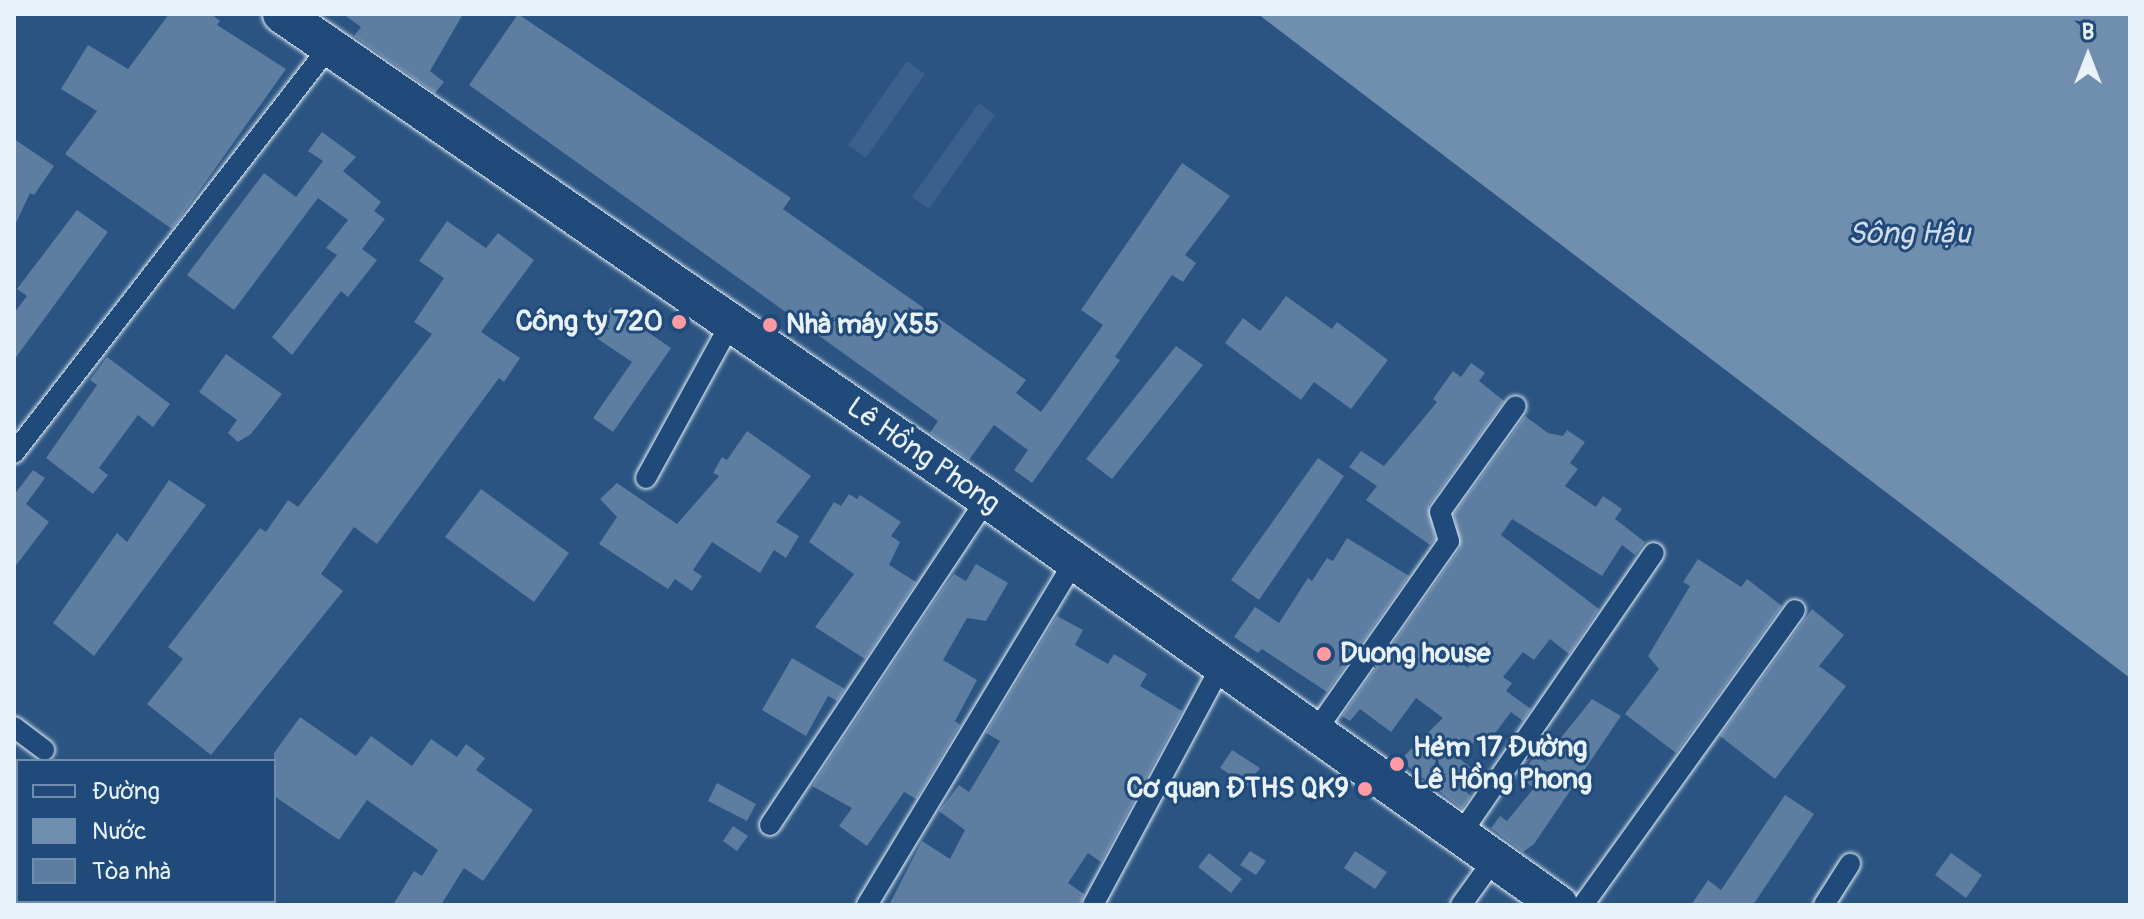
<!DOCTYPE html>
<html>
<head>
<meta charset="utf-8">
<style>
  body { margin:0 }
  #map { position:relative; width:2144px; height:919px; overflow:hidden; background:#2b5482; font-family:Pangolin,sans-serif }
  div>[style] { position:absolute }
  .built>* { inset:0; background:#3a608b }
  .water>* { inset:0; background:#708ead }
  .building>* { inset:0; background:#5d7da1 }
  .roads { filter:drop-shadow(0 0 2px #e8f1f8) drop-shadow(0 0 2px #e8f1f8) }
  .street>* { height:20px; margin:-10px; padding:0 10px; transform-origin:10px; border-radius:10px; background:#1f4a7a }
  .highway>* { height:38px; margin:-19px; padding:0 19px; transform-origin:19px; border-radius:19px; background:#1f4a7a }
  .dots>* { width:22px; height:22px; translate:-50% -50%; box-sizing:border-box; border:4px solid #1f4a7a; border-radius:50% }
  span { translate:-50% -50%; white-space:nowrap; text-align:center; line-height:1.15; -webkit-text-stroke:6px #1f4a7a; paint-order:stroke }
  .poi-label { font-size:28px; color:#e8f1f8; font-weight:700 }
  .right { translate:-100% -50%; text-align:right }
  .left { translate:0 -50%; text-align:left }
  .street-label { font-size:28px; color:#e8f1f8 }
  .water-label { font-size:30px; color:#d0dde9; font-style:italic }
  .frame { position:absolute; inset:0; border:16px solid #e8f1f8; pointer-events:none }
  .legend { position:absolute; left:16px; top:759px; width:260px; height:144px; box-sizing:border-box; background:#1f4a7a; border:2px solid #6f8dac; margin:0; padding:10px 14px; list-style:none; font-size:24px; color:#e8f1f8 }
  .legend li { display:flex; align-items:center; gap:16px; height:40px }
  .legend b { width:40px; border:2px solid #6f8dac }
  .north { position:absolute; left:2048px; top:16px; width:80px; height:80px; -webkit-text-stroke:6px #1f4a7a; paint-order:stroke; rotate:0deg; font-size:22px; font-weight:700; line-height:32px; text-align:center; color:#e8f1f8 }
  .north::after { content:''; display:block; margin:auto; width:28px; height:36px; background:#e8f1f8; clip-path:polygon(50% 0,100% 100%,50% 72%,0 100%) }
</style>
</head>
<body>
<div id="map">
  <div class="built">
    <i style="clip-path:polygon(907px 61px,925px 74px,866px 158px,848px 145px)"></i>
    <i style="clip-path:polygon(979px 103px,995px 115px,929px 209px,912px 197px)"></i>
  </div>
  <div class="water">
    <i style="clip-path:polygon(1258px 14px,2130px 14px,2130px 678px)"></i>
  </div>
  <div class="building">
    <i style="clip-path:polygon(169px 14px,211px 14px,220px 21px,217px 25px,286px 69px,172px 229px,65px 154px,97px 111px,61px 89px,88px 45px,128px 69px)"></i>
    <i style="clip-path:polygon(343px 14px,463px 14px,430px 71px,444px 82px,435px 93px,354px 36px,361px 27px)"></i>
    <i style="clip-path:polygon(518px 14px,791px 198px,783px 209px,1026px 380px,1016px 393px,1041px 412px,1103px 325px,1081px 310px,1182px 163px,1230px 196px,1185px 255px,1196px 263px,1183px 282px,1172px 275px,1115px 357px,1120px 360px,1032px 483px,1014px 470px,1028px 450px,994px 425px,969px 460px,930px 433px,938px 421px,469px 85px)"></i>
    <i style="clip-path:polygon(322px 132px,356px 157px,343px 171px,381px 202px,374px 211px,385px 219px,362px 249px,377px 260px,348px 297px,341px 291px,292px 355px,272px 337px,337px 255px,326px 248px,348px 220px,318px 198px,234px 310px,187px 275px,264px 173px,296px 197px,323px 161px,308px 151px)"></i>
    <i style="clip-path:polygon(14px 139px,54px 166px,34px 195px,30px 193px,14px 227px)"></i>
    <i style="clip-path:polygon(77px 210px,108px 232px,14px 360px,14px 313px,27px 296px,17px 289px)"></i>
    <i style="clip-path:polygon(447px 221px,486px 248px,498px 233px,534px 260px,481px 332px,520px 358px,504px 382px,499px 378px,377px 544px,354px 527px,321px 574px,343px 591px,211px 755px,147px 704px,183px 659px,168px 647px,260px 528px,266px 532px,288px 500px,298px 507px,432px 334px,414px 322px,444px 278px,419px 261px)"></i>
    <i style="clip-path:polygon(1286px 296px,1332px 329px,1337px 322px,1388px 360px,1351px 409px,1314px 382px,1301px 400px,1225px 343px,1243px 318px,1260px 331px)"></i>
    <i style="clip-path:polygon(611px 307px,671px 348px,613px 432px,593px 418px,632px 362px,592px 335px)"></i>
    <i style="clip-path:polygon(1176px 346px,1203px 365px,1112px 479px,1086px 459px)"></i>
    <i style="clip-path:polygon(226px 354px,282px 394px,251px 434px,238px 442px,228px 433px,237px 420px,199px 392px)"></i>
    <i style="clip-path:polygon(107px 357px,170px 404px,153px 427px,138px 415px,99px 468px,108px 475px,93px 494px,46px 458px,97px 385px,90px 380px)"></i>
    <i style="clip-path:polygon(1471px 363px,1485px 373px,1479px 381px,1504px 401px,1429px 505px,1435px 539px,1430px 545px,1366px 500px,1377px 486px,1349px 467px,1361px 451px,1384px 466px,1437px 402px,1433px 399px,1453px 371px,1461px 377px)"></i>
    <i style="clip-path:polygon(1525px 416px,1548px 433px,1563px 436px,1567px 430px,1585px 442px,1570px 463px,1578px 469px,1565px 486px,1596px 507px,1603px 496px,1622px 509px,1615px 519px,1645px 542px,1635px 555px,1622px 545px,1602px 576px,1512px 519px,1501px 535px,1599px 609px,1569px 654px,1550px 639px,1534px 660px,1523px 652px,1503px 677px,1512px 683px,1506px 691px,1531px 709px,1523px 721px,1511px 712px,1490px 740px,1481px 733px,1460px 759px,1479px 774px,1465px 791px,1471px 796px,1462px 809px,1400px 760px,1443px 718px,1416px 698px,1391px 732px,1360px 709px,1350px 721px,1342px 716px,1460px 548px,1454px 514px)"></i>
    <i style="clip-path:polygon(747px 431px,811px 476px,776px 522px,799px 536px,786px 558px,774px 550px,760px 573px,712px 542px,693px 570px,702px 576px,692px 591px,675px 579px,668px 589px,599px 544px,617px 517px,600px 499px,617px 483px,677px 524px,719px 476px,713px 473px,722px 457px,727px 460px)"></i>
    <i style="clip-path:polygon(1318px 458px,1344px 476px,1259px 600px,1231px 580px)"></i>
    <i style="clip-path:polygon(33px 470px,45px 478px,26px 504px,49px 522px,14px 568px,14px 495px)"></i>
    <i style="clip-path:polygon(169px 480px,206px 505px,94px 656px,53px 623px,117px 533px,127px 542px)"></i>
    <i style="clip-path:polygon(481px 489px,569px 553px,534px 602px,445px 537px)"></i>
    <i style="clip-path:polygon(849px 494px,857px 499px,860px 495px,901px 522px,891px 536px,900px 542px,889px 565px,916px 582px,865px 659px,815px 627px,854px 574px,809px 542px,834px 502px,841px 506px)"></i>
    <i style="clip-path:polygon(1347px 538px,1409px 576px,1327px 692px,1262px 649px,1258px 653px,1234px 637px,1255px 607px,1279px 623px,1308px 578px,1312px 581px,1327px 558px,1333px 561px)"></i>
    <i style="clip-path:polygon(1698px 559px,1741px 587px,1747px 579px,1782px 606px,1676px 753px,1625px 714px,1659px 669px,1648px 656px,1690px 586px,1683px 582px)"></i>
    <i style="clip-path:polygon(976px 564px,1008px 583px,986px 621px,967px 618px,943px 660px,977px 680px,955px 721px,960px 725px,916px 799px,904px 792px,867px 846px,839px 826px,852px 808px,812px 786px,944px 587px,954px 574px,966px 581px)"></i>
    <i style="clip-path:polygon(1812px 609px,1844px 635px,1819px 666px,1846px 686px,1775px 779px,1720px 736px)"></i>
    <i style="clip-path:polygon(1057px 616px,1083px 630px,1075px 645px,1108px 664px,1114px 654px,1147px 674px,1140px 686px,1182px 711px,1101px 862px,1088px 853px,1068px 883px,1084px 894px,1080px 905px,889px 905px,922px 841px,950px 859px,965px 830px,939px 811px,959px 785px,969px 792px,986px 764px,1000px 741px,986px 733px)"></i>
    <i style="clip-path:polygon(792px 658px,845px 689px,837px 701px,828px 696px,806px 736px,762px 710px)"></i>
    <i style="clip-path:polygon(1592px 699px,1621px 716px,1534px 844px,1523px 852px,1491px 828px,1500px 816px,1507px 821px,1534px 788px,1519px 777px,1544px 744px,1552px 749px)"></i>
    <i style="clip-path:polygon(300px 717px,356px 756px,371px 736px,412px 766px,431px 739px,457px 757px,466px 744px,485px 758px,476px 770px,533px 810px,483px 881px,464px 868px,441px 905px,393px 905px,414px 871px,422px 876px,438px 850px,367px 800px,339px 840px,274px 796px,274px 753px)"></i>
    <i style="clip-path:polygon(1232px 750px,1260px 768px,1248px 786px,1220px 768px)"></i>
    <i style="clip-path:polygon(717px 783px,756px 804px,747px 821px,708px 801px)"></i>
    <i style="clip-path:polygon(1785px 795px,1814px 814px,1753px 905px,1691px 905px,1708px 880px,1721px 890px)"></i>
    <i style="clip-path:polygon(733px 826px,748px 836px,737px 851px,723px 841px)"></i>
    <i style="clip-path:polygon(1250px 851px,1266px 861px,1256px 875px,1240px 865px)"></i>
    <i style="clip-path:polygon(1355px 851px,1387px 872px,1375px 889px,1344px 868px)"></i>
    <i style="clip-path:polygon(1209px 853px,1242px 879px,1231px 893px,1198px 867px)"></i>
    <i style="clip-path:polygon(1951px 853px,1982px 875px,1966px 898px,1935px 875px)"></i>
  </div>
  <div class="roads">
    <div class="street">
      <i style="left:14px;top:453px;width:514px;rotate:-52.19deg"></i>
      <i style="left:646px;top:478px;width:177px;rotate:-61.3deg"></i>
      <i style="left:14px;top:727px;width:38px;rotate:37deg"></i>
      <i style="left:1315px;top:732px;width:233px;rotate:-54.9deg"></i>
      <i style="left:1449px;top:541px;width:30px;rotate:-107deg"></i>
      <i style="left:1440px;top:512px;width:130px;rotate:-54.4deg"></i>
      <i style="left:770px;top:825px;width:392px;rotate:-56.4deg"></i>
      <i style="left:1460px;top:835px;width:342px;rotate:-55.5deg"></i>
      <i style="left:867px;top:905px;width:401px;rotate:-58.9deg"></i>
      <i style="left:1093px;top:905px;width:271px;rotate:-61.8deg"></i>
      <i style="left:1461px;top:905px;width:57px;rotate:-54.3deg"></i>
      <i style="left:1583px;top:905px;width:363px;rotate:-54.3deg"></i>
      <i style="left:1824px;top:905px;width:49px;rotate:-57.6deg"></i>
    </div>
    <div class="highway">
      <i style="left:282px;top:14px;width:856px;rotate:34.53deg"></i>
      <i style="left:987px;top:499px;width:701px;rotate:35.37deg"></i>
    </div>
  </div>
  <div class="dots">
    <i style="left:679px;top:322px;background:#ff9aa2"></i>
    <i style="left:770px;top:325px;background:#ff9aa2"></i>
    <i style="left:1324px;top:654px;background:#ff9aa2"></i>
    <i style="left:1397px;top:764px;background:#ff9aa2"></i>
    <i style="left:1365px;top:789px;background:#ff9aa2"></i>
  </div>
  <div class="poi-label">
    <span class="right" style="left:663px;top:322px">Công ty 720</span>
    <span class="left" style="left:786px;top:325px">Nhà máy X55</span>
    <span class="left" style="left:1340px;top:654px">Duong house</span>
    <span class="left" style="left:1413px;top:764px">Hẻm 17 Đường<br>Lê Hồng Phong</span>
    <span class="right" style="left:1349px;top:789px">Cơ quan ĐTHS QK9</span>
  </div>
  <div class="street-label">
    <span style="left:923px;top:456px;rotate:35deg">Lê Hồng Phong</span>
  </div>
  <div class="water-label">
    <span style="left:1909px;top:234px">Sông Hậu</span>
  </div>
  <div class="frame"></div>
  <ul class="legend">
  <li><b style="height:10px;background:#1f4a7a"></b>Đường</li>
  <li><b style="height:22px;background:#708ead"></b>Nước</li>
  <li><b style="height:22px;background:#5d7da1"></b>Tòa nhà</li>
  </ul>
  <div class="north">B</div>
</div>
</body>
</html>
